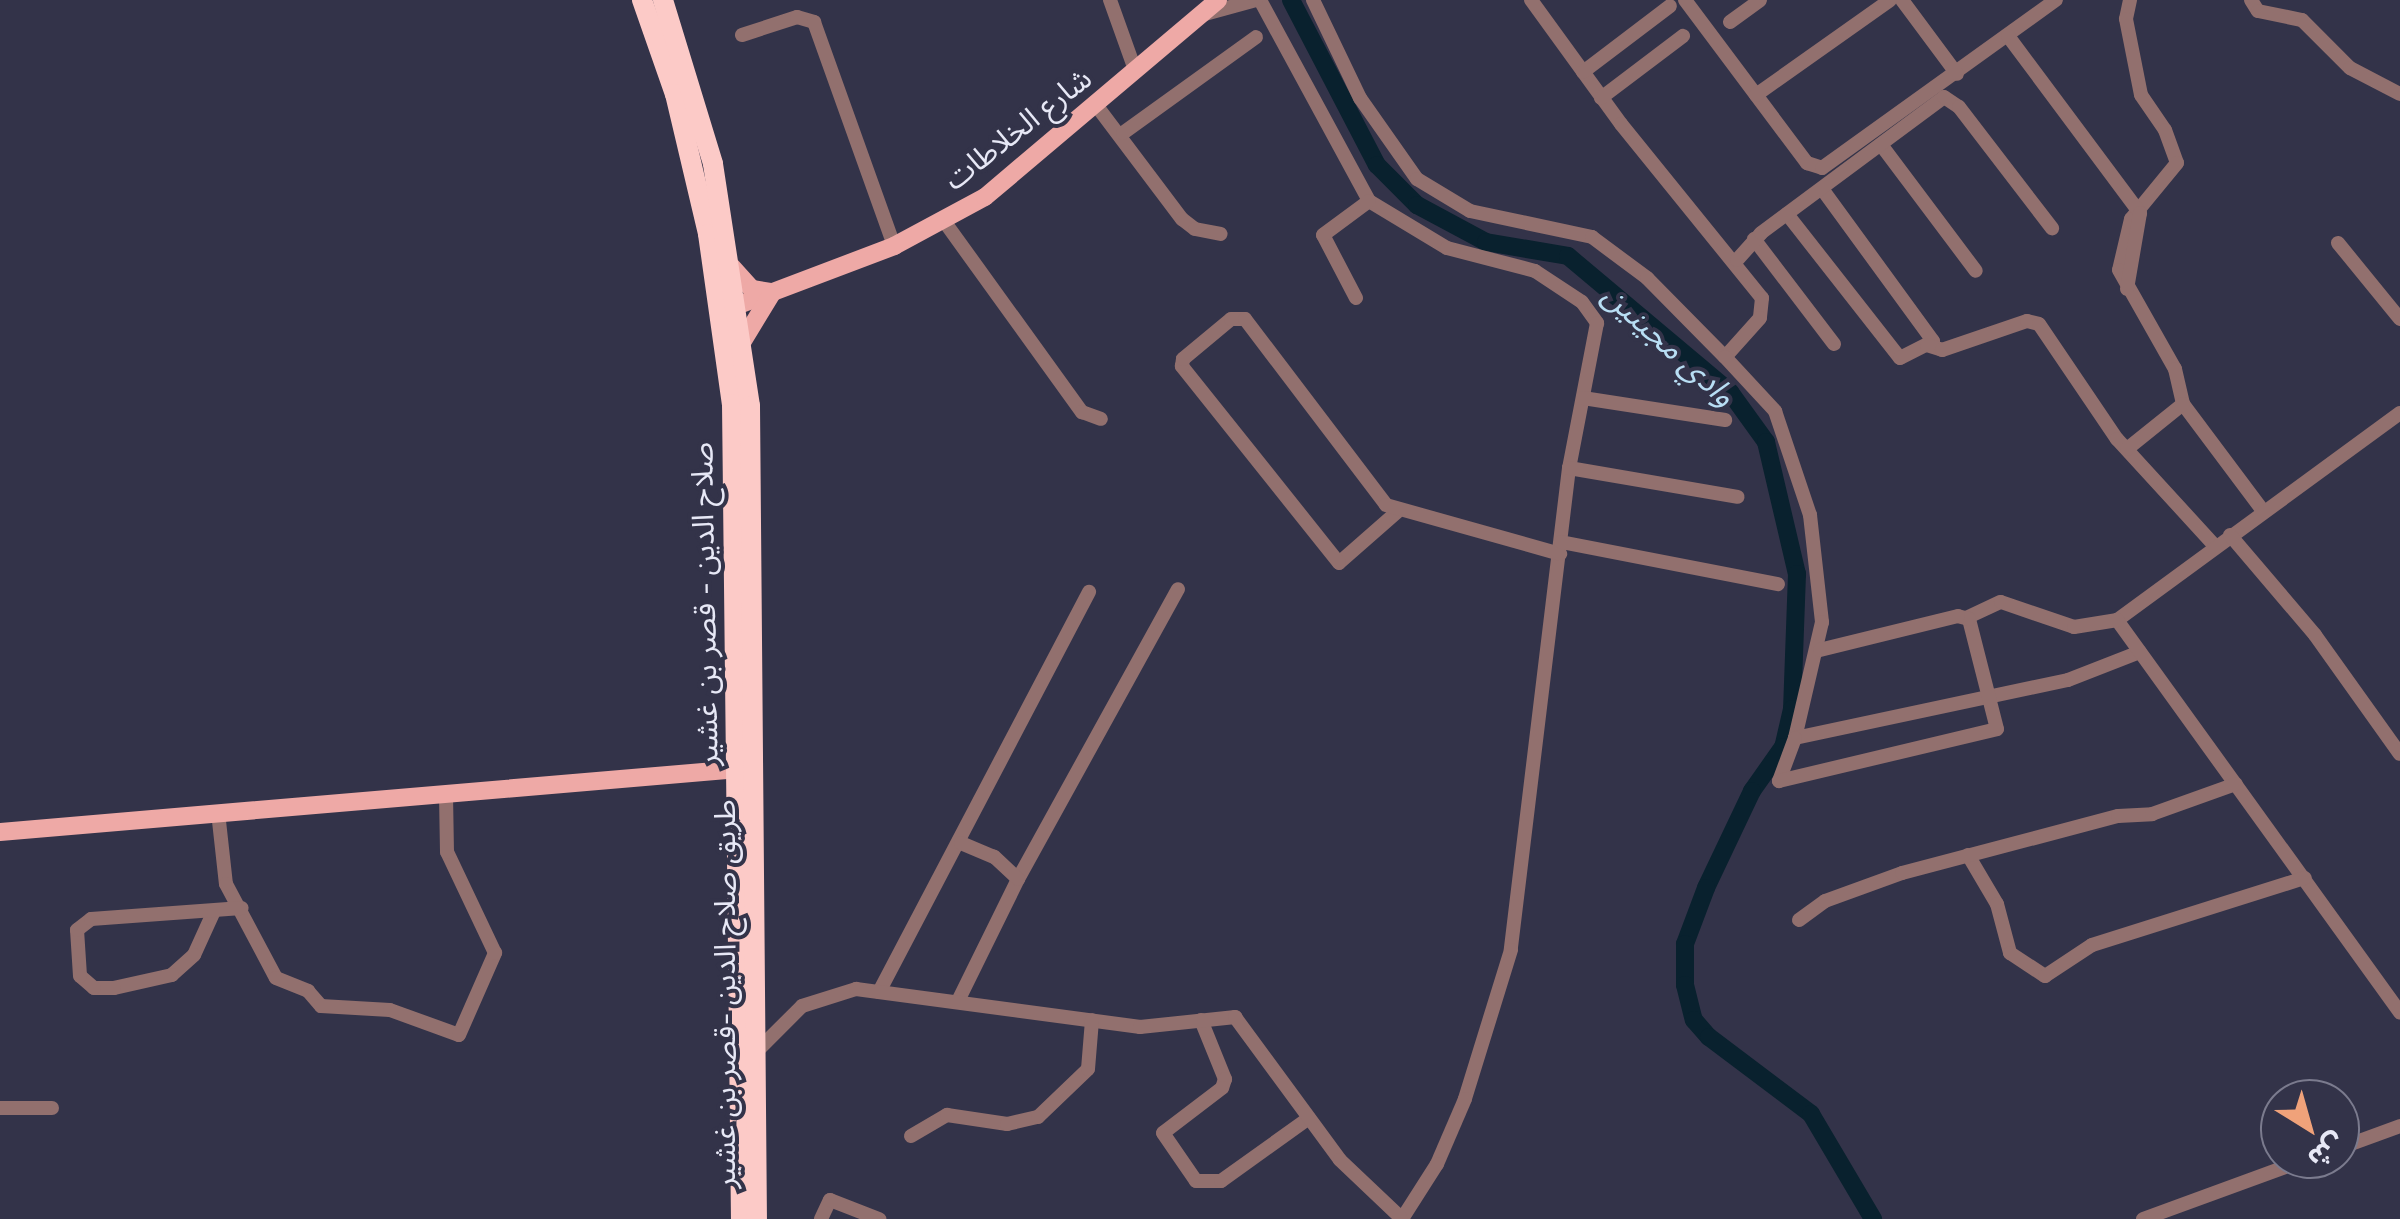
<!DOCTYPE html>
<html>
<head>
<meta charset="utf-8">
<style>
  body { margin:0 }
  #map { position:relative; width:2400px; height:1219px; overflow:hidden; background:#333349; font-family:"Space Grotesk","Noto Sans Arabic",sans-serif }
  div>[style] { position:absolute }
  .river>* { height:18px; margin:-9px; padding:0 9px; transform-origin:9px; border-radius:9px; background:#09212e }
  .minor>* { height:14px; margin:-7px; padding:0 7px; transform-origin:7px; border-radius:7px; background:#92706e }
  .major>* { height:18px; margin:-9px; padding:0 9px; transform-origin:9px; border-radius:9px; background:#eea9a6 }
  .highway>* { height:20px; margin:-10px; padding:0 10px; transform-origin:10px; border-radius:10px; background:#fccac7 }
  span { translate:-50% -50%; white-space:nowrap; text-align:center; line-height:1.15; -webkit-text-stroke:8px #333349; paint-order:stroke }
  .street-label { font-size:30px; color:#e7e8f6 }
  .water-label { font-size:32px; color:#b8def4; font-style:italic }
  .north { position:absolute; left:2260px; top:1079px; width:100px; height:100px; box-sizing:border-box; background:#333349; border:2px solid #7b7b8e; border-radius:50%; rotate:143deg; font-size:28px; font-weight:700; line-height:40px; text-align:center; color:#e7e8f6 }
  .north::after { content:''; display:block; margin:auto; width:35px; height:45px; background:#f0a27a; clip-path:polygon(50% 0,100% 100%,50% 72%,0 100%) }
</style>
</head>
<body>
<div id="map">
  <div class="river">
    <i style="left:1291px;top:0;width:186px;rotate:62.5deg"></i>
    <i style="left:1377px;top:165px;width:57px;rotate:45deg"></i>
    <i style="left:1417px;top:205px;width:78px;rotate:28.2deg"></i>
    <i style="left:1486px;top:242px;width:83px;rotate:9.7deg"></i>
    <i style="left:1568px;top:256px;width:212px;rotate:40deg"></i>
    <i style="left:1730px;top:392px;width:62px;rotate:54.2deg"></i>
    <i style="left:1766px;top:442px;width:136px;rotate:76.8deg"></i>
    <i style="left:1797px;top:574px;width:135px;rotate:92.1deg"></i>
    <i style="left:1792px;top:709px;width:39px;rotate:103deg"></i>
    <i style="left:1783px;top:747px;width:54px;rotate:125.2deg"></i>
    <i style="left:1752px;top:791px;width:107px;rotate:115.4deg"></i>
    <i style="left:1706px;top:888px;width:60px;rotate:110.6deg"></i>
    <i style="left:1685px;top:944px;width:41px;rotate:90deg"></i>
    <i style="left:1685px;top:985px;width:36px;rotate:76deg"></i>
    <i style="left:1694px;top:1020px;width:23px;rotate:49deg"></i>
    <i style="left:1709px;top:1037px;width:128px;rotate:37deg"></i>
    <i style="left:1811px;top:1114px;width:122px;rotate:59.4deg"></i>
  </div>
  <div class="minor">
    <i style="left:1110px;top:0;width:74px;rotate:70.3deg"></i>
    <i style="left:1260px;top:0;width:229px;rotate:61.5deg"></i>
    <i style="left:1369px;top:201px;width:91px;rotate:31.1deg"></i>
    <i style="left:1447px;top:248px;width:91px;rotate:14.6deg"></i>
    <i style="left:1535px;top:271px;width:56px;rotate:33.4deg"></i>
    <i style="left:1582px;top:302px;width:26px;rotate:54deg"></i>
    <i style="left:1597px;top:323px;width:148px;rotate:100.9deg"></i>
    <i style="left:1569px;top:468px;width:485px;rotate:96.9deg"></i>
    <i style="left:1511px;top:950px;width:156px;rotate:107.2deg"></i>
    <i style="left:1465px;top:1099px;width:71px;rotate:113.3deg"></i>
    <i style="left:1437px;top:1164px;width:65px;rotate:122.5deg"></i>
    <i style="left:1313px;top:0;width:109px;rotate:64.4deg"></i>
    <i style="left:1360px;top:98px;width:99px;rotate:54.9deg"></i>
    <i style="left:1417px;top:179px;width:62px;rotate:31.1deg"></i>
    <i style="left:1470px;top:211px;width:125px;rotate:12deg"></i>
    <i style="left:1592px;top:237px;width:69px;rotate:36.7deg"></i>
    <i style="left:1647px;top:278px;width:111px;rotate:45.4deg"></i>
    <i style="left:1531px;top:0;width:153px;rotate:54deg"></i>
    <i style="left:1621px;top:124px;width:224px;rotate:51deg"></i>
    <i style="left:1762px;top:298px;width:20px;rotate:96deg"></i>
    <i style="left:1760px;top:318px;width:52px;rotate:131.9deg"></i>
    <i style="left:1725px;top:357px;width:74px;rotate:47.2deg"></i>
    <i style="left:1775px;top:411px;width:110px;rotate:71.4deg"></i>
    <i style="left:1810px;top:515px;width:108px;rotate:83.6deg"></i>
    <i style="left:1822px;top:622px;width:119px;rotate:103.1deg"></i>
    <i style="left:1795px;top:738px;width:279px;rotate:-12deg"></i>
    <i style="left:2068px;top:680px;width:77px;rotate:-21.3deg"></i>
    <i style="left:1685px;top:0;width:204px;rotate:53.2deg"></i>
    <i style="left:1807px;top:163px;width:16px;rotate:18deg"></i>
    <i style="left:1822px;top:168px;width:288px;rotate:-35.7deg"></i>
    <i style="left:1902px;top:0;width:92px;rotate:53.4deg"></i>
    <i style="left:2130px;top:0;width:19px;rotate:102deg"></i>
    <i style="left:2126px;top:19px;width:77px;rotate:78.8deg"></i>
    <i style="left:2141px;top:95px;width:42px;rotate:55.6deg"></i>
    <i style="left:2165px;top:130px;width:35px;rotate:70deg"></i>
    <i style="left:2177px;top:163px;width:72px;rotate:129.4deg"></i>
    <i style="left:2131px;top:219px;width:52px;rotate:103.2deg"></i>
    <i style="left:2119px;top:270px;width:114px;rotate:60.5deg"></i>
    <i style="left:2175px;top:369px;width:36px;rotate:77deg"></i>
    <i style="left:2183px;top:404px;width:134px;rotate:53.2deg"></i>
    <i style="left:2251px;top:0;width:13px;rotate:58deg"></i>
    <i style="left:2258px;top:11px;width:45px;rotate:11.6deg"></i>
    <i style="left:2302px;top:20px;width:68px;rotate:45deg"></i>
    <i style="left:2350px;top:68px;width:56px;rotate:27.5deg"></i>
    <i style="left:1205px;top:14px;width:53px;rotate:-15.4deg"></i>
    <i style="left:1730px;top:22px;width:37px;rotate:-36deg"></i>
    <i style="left:742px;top:35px;width:58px;rotate:-18.1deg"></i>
    <i style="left:797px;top:17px;width:18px;rotate:16deg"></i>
    <i style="left:814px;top:22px;width:238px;rotate:70.3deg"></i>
    <i style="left:2008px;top:36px;width:221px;rotate:53.3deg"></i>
    <i style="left:2140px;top:213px;width:77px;rotate:99.7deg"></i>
    <i style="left:1583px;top:72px;width:109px;rotate:-37.2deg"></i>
    <i style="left:1756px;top:95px;width:164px;rotate:-35.3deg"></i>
    <i style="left:1601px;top:98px;width:103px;rotate:-37.1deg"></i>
    <i style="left:1096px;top:105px;width:143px;rotate:53deg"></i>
    <i style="left:1182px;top:219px;width:16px;rotate:38deg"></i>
    <i style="left:1195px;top:229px;width:26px;rotate:11deg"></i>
    <i style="left:1123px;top:133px;width:164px;rotate:-35.8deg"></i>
    <i style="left:1882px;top:146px;width:156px;rotate:53.1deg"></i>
    <i style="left:1787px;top:214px;width:183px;rotate:51.9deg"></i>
    <i style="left:1900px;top:358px;width:37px;rotate:-27deg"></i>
    <i style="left:1933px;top:341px;width:188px;rotate:-126.1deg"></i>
    <i style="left:944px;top:221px;width:236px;rotate:54.2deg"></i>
    <i style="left:1082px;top:412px;width:20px;rotate:20deg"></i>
    <i style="left:1754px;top:239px;width:132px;rotate:52.7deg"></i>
    <i style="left:2338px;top:243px;width:98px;rotate:50.8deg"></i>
    <i style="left:1737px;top:260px;width:36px;rotate:-48deg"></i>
    <i style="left:1761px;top:233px;width:228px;rotate:-36.6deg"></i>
    <i style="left:1944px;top:97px;width:18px;rotate:34deg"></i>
    <i style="left:1959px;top:107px;width:153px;rotate:52.5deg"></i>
    <i style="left:1356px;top:298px;width:71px;rotate:-117.6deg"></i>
    <i style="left:1323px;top:235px;width:57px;rotate:-36.5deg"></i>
    <i style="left:1927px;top:345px;width:16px;rotate:18deg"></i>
    <i style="left:1942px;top:350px;width:90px;rotate:-18.8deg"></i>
    <i style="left:2027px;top:321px;width:12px;rotate:14deg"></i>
    <i style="left:2039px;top:324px;width:139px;rotate:55.9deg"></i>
    <i style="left:2117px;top:439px;width:145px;rotate:47.5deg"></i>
    <i style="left:1583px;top:398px;width:144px;rotate:8.8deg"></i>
    <i style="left:2400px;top:413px;width:351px;rotate:143.8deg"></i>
    <i style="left:2117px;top:620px;width:484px;rotate:54.2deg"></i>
    <i style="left:2127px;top:449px;width:72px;rotate:-38.8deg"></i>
    <i style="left:1569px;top:468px;width:171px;rotate:9.7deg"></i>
    <i style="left:1397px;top:512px;width:77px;rotate:138.7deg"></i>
    <i style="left:1339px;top:563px;width:252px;rotate:-128.6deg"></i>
    <i style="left:1182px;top:366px;width:7px;rotate:-82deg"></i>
    <i style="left:1183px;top:359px;width:62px;rotate:-39.8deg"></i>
    <i style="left:1231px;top:319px;width:14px"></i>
    <i style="left:1245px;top:319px;width:233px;rotate:52.8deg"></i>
    <i style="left:1386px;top:505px;width:181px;rotate:15.7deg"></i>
    <i style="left:2230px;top:535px;width:131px;rotate:49.6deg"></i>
    <i style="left:2315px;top:635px;width:146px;rotate:54.5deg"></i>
    <i style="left:1561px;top:542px;width:221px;rotate:11deg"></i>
    <i style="left:1966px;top:618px;width:38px;rotate:-25deg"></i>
    <i style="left:2001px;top:602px;width:77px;rotate:18.9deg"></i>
    <i style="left:2074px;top:627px;width:44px;rotate:-9.2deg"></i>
    <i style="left:1795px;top:738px;width:46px;rotate:110.4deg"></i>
    <i style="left:1779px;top:781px;width:224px;rotate:-13.4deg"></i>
    <i style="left:1997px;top:729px;width:114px;rotate:-104.3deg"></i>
    <i style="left:1969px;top:619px;width:11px;rotate:-165deg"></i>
    <i style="left:1958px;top:616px;width:142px;rotate:166.2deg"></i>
    <i style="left:218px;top:812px;width:72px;rotate:83.7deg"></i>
    <i style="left:226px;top:884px;width:106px;rotate:62deg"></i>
    <i style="left:276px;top:978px;width:35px;rotate:22deg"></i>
    <i style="left:308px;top:991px;width:20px;rotate:49deg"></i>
    <i style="left:321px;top:1006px;width:69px;rotate:3.3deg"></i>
    <i style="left:390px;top:1010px;width:73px;rotate:19.9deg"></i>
    <i style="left:459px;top:1035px;width:90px;rotate:-66.3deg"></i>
    <i style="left:495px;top:953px;width:112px;rotate:-115.4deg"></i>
    <i style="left:447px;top:852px;width:59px;rotate:-91deg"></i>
    <i style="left:1968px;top:855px;width:57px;rotate:59.4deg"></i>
    <i style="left:1997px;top:904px;width:51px;rotate:75.1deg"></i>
    <i style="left:2010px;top:953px;width:42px;rotate:33.3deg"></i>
    <i style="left:2045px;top:976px;width:56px;rotate:-33.4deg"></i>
    <i style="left:2092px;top:945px;width:223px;rotate:-17.5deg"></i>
    <i style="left:1018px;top:879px;width:331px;rotate:-61.1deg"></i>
    <i style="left:214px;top:911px;width:48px;rotate:114.4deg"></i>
    <i style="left:194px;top:955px;width:30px;rotate:138deg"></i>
    <i style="left:172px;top:975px;width:59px;rotate:167.4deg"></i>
    <i style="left:114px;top:988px;width:20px;rotate:180deg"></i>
    <i style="left:94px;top:988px;width:18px;rotate:-139deg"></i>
    <i style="left:80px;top:976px;width:46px;rotate:-93.7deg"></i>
    <i style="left:77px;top:930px;width:18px;rotate:-38deg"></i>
    <i style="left:91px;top:919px;width:151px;rotate:-4.2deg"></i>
    <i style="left:1799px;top:920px;width:32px;rotate:-36deg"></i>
    <i style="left:1825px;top:901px;width:82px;rotate:-20deg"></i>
    <i style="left:1902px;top:873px;width:223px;rotate:-14.8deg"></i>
    <i style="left:2118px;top:816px;width:34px;rotate:-3deg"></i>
    <i style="left:2152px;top:814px;width:89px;rotate:-19.7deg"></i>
    <i style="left:879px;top:992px;width:452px;rotate:-62.3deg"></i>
    <i style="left:958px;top:1001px;width:136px;rotate:-63.8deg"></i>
    <i style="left:1018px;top:879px;width:33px;rotate:-137deg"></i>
    <i style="left:994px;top:857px;width:36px;rotate:-157deg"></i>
    <i style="left:1201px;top:1020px;width:64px;rotate:67.9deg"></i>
    <i style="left:1225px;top:1079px;width:9px;rotate:108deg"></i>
    <i style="left:1222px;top:1088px;width:74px;rotate:142.7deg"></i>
    <i style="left:1163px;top:1133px;width:58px;rotate:55.5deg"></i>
    <i style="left:1196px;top:1181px;width:25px"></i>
    <i style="left:1221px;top:1181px;width:108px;rotate:-35.6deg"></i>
    <i style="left:755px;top:1053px;width:66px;rotate:-45deg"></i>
    <i style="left:802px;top:1006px;width:57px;rotate:-17.5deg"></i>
    <i style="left:856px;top:989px;width:287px;rotate:7.6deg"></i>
    <i style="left:1140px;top:1027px;width:96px;rotate:-6deg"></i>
    <i style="left:1235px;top:1017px;width:177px;rotate:53.7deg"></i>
    <i style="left:1340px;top:1160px;width:83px;rotate:43.5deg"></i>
    <i style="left:0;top:1108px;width:52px"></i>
    <i style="left:911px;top:1136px;width:42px;rotate:-30.3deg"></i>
    <i style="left:947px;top:1115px;width:61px;rotate:8.5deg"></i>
    <i style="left:1007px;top:1124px;width:32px;rotate:-13deg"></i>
    <i style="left:1038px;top:1117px;width:69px;rotate:-43.8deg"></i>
    <i style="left:1088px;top:1069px;width:49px;rotate:-85.3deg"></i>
    <i style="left:2340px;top:1148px;width:64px;rotate:-20.1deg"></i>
    <i style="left:821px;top:1219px;width:21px;rotate:-65deg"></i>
    <i style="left:830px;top:1200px;width:53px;rotate:21.2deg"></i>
    <i style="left:2143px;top:1219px;width:175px;rotate:-20.1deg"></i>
  </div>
  <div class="major">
    <i style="left:732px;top:267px;width:30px;rotate:48deg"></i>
    <i style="left:752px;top:289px;width:20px;rotate:9deg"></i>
    <i style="left:725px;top:310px;width:181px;rotate:-20.7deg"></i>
    <i style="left:894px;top:246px;width:103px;rotate:-28.3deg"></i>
    <i style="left:985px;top:197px;width:305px;rotate:-40.2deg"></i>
    <i style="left:741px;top:344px;width:60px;rotate:-58.7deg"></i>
    <i style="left:0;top:832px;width:741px;rotate:-4.88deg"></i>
  </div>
  <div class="highway">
    <i style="left:642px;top:0;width:100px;rotate:70.7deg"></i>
    <i style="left:675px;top:94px;width:144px;rotate:76.7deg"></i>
    <i style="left:708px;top:234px;width:172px;rotate:82deg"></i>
    <i style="left:732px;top:404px;width:815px;rotate:89.37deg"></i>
    <i style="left:663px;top:0;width:171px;rotate:73deg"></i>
    <i style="left:713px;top:164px;width:245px;rotate:81.3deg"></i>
    <i style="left:750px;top:406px;width:813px;rotate:89.51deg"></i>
  </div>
  <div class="street-label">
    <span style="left:1018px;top:129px;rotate:-38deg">شارع الخلاطات</span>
    <span style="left:705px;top:604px;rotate:-91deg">صلاح الدين - قصر بن غشير</span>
    <span style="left:725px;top:994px;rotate:-90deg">طريق صلاح الدين -قصر بن غشير</span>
  </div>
  <div class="water-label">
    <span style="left:1669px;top:345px;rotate:42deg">وادي مجينين</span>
  </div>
  <div class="north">ش</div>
</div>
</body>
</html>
